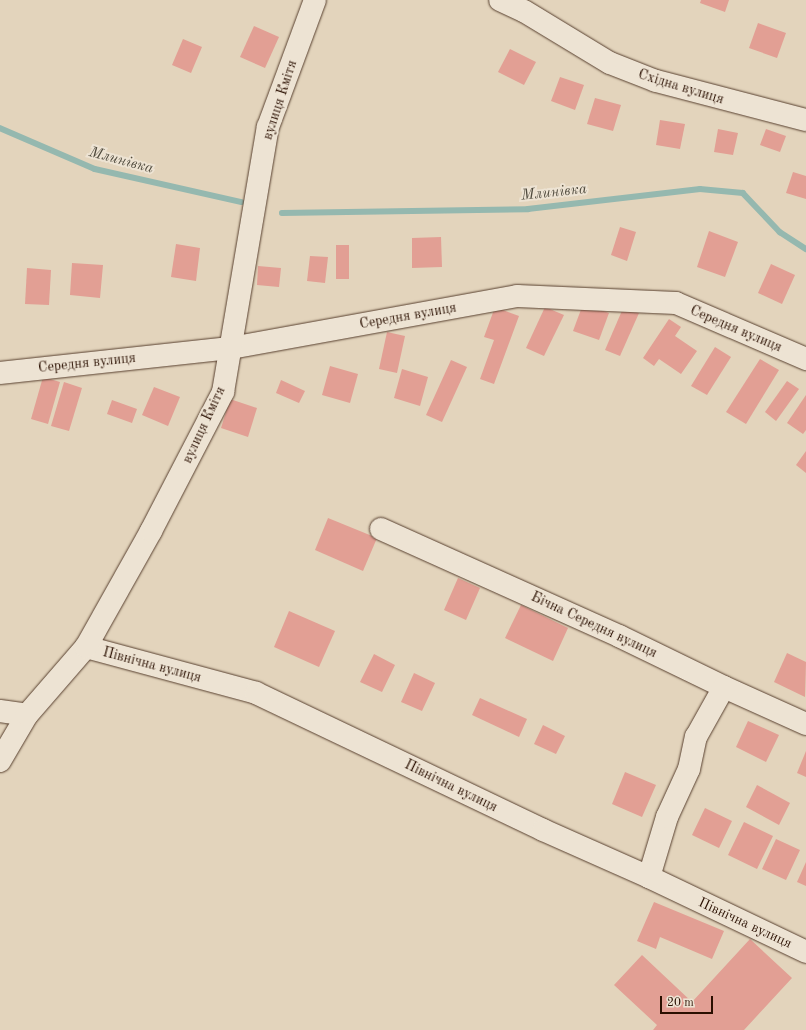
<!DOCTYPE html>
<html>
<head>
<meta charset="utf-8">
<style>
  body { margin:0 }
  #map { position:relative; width:806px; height:1030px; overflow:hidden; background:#e3d4bc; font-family:"Old Standard TT",serif }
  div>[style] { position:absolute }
  .stream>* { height:5.5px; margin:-2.75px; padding:0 2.75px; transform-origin:2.75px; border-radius:2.75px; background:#95b8af }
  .building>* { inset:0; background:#e29f94 }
  .roads { filter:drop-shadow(0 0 1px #58402f) drop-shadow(0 0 1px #58402f) }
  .minor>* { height:22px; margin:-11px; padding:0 11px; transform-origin:11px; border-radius:11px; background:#ede3d3 }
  span { translate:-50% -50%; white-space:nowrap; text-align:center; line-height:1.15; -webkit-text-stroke:4px #ede3d3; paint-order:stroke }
  .street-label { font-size:14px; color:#2a0f00 }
  .water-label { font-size:15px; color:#4f4a3d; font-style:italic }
  .scale { position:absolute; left:660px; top:996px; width:53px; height:18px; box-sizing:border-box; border:2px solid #2a0f00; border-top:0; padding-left:5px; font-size:12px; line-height:14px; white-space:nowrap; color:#2a0f00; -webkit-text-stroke:3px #ede3d3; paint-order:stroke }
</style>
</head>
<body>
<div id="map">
  <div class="stream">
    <i style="left:0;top:128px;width:103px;rotate:23.3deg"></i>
    <i style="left:95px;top:169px;width:150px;rotate:12.7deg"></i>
    <i style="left:282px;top:213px;width:246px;rotate:-0.9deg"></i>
    <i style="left:528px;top:209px;width:173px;rotate:-6.6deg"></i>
    <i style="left:700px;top:189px;width:43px;rotate:5.3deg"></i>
    <i style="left:743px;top:193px;width:54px;rotate:46.5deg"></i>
    <i style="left:780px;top:232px;width:31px;rotate:33deg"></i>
  </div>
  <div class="building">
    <i style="clip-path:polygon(701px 0,729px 0,725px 12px,700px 3px)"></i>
    <i style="clip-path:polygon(758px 23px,786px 33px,777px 58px,749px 48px)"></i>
    <i style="clip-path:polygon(254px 26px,279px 37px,265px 68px,240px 57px)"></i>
    <i style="clip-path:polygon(183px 39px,202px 47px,191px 73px,172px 65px)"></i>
    <i style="clip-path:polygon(510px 49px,536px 62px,524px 85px,498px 72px)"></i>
    <i style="clip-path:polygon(560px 77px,584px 85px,575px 110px,551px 101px)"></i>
    <i style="clip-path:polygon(595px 98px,621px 105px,613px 131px,587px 124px)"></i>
    <i style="clip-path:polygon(660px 120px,685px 124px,680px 149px,656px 145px)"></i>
    <i style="clip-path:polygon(718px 129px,738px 133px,733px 155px,714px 152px)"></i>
    <i style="clip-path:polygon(766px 129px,786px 136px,780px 152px,760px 145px)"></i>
    <i style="clip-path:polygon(793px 172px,806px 176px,806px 199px,786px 193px)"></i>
    <i style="clip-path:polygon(620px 227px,636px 232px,627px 261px,611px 255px)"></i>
    <i style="clip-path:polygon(709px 231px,738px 242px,725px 277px,697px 267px)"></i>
    <i style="clip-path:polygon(441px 237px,442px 267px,412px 268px,412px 238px)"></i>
    <i style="clip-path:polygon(176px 244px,200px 248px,196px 281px,171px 277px)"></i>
    <i style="clip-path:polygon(336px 245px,349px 245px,349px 279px,336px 279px)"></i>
    <i style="clip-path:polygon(310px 256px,328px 257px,325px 283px,307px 281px)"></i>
    <i style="clip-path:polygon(72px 263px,103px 265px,100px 298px,70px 295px)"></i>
    <i style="clip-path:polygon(771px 264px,795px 275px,782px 304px,758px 293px)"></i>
    <i style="clip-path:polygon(258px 266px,281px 268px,279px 287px,257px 285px)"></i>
    <i style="clip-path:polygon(27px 268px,51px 270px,49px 305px,25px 304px)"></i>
    <i style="clip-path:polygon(583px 304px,609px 313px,599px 340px,573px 331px)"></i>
    <i style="clip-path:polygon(624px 306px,639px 313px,620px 356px,605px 350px)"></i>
    <i style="clip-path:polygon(495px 307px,519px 316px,494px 384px,480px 379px,494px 340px,484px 337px)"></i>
    <i style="clip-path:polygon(545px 307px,564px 315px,544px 356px,526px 348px)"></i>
    <i style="clip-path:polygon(669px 319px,681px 327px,675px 336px,697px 351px,681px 374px,659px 359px,654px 366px,643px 358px)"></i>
    <i style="clip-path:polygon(387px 332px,405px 336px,397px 373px,379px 369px)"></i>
    <i style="clip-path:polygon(715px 347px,731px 357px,707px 395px,691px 386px)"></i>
    <i style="clip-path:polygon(760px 359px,779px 370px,746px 424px,726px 412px)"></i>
    <i style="clip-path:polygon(451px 360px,467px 367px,442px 422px,426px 415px)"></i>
    <i style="clip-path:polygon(330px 366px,358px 374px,350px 403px,322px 395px)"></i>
    <i style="clip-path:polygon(402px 369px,428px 377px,420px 406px,394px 398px)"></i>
    <i style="clip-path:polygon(43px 377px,60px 382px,48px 424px,31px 419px)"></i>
    <i style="clip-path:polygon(281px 380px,305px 391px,299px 403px,276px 393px)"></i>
    <i style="clip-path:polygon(787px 381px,799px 389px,776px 421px,765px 412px)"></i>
    <i style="clip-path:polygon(64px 382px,82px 388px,69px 431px,51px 426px)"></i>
    <i style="clip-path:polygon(154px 387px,180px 397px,168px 426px,142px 415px)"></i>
    <i style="clip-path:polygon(806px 395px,806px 430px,803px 434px,787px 423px)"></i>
    <i style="clip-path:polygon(230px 399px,257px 408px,248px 437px,221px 428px)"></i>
    <i style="clip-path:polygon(112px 400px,137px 409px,132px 423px,107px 414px)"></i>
    <i style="clip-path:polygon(806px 451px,806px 473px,796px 465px)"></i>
    <i style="clip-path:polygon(328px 518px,377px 538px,363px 571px,315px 550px)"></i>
    <i style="clip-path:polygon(458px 578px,480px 588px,466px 620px,444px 610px)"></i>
    <i style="clip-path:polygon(521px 605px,568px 628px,553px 661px,505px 638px)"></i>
    <i style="clip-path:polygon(289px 611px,335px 631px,319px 667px,274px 647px)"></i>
    <i style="clip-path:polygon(787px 653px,806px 662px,805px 697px,774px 682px)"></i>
    <i style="clip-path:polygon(374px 654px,395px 665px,382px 692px,360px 682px)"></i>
    <i style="clip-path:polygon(414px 673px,435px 683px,422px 711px,401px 702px)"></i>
    <i style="clip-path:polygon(480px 698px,527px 719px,519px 737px,472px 715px)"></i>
    <i style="clip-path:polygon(748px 721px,779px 735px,766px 762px,736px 747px)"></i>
    <i style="clip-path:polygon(543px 725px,565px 736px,556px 754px,534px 744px)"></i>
    <i style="clip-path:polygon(806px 751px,806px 777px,797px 773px)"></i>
    <i style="clip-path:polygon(625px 772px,656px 785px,642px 817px,612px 804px)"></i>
    <i style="clip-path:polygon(757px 785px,790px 803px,779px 825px,746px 807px)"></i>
    <i style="clip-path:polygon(705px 808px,732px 821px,719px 848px,692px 835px)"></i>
    <i style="clip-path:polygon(744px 822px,773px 836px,757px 869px,728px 855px)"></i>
    <i style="clip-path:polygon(776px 839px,800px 850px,786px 880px,762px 869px)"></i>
    <i style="clip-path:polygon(806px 862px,806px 886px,797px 882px)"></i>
    <i style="clip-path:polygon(654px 902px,724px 931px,712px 959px,660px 937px,656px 949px,637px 941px)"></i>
    <i style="clip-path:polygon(750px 939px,792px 978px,744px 1030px,653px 1030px,657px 1025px,614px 985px,642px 955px,692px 1002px)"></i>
  </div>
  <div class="roads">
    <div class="minor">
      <i style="left:500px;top:0;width:26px;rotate:25deg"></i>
      <i style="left:524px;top:11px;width:100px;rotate:31.2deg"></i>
      <i style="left:610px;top:63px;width:49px;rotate:21.4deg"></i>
      <i style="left:656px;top:81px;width:155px;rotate:14.6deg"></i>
      <i style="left:0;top:373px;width:232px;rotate:-6.2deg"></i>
      <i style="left:231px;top:348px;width:291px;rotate:-10.3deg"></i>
      <i style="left:517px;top:296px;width:159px;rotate:2.5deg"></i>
      <i style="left:676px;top:303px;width:142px;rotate:23.3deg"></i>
      <i style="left:381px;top:529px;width:261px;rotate:24.2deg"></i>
      <i style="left:619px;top:636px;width:117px;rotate:25.9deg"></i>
      <i style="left:724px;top:687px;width:90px;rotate:24.3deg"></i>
      <i style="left:86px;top:647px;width:176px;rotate:15.1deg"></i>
      <i style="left:256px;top:693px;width:318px;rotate:25.5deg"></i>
      <i style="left:543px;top:830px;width:116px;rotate:23.9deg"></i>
      <i style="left:649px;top:877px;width:174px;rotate:25.5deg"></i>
      <i style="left:0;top:711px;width:27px;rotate:8deg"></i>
      <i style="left:0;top:761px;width:53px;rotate:-59.6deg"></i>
      <i style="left:27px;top:715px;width:90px;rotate:-49.1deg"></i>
      <i style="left:86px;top:647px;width:133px;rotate:-60.7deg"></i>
      <i style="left:151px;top:531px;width:157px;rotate:-62.6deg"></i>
      <i style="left:223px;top:392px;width:269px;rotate:-80.4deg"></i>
      <i style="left:268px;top:127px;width:135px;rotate:-69.7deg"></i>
      <i style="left:649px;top:877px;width:63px;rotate:-73.3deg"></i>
      <i style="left:667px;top:817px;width:53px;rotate:-65.4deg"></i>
      <i style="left:689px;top:769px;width:33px;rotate:-78deg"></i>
      <i style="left:696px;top:737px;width:57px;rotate:-60.8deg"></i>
    </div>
  </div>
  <div class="street-label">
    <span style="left:681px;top:87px;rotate:17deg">Східна вулиця</span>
    <span style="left:280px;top:100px;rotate:-72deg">вулиця Кмітя</span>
    <span style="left:408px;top:316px;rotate:-10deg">Середня вулиця</span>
    <span style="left:736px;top:329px;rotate:23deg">Середня вулиця</span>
    <span style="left:87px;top:363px;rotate:-6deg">Середня вулиця</span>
    <span style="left:204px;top:425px;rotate:-65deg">вулиця Кмітя</span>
    <span style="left:594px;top:625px;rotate:25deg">Бічна Середня вулиця</span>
    <span style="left:152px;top:665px;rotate:15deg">Північна вулиця</span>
    <span style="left:451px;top:786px;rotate:26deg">Північна вулиця</span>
    <span style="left:745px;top:923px;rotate:25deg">Північна вулиця</span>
  </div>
  <div class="water-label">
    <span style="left:121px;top:161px;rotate:15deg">Млинівка</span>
    <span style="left:554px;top:193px;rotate:-6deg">Млинівка</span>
  </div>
  <div class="scale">20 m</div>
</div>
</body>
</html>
